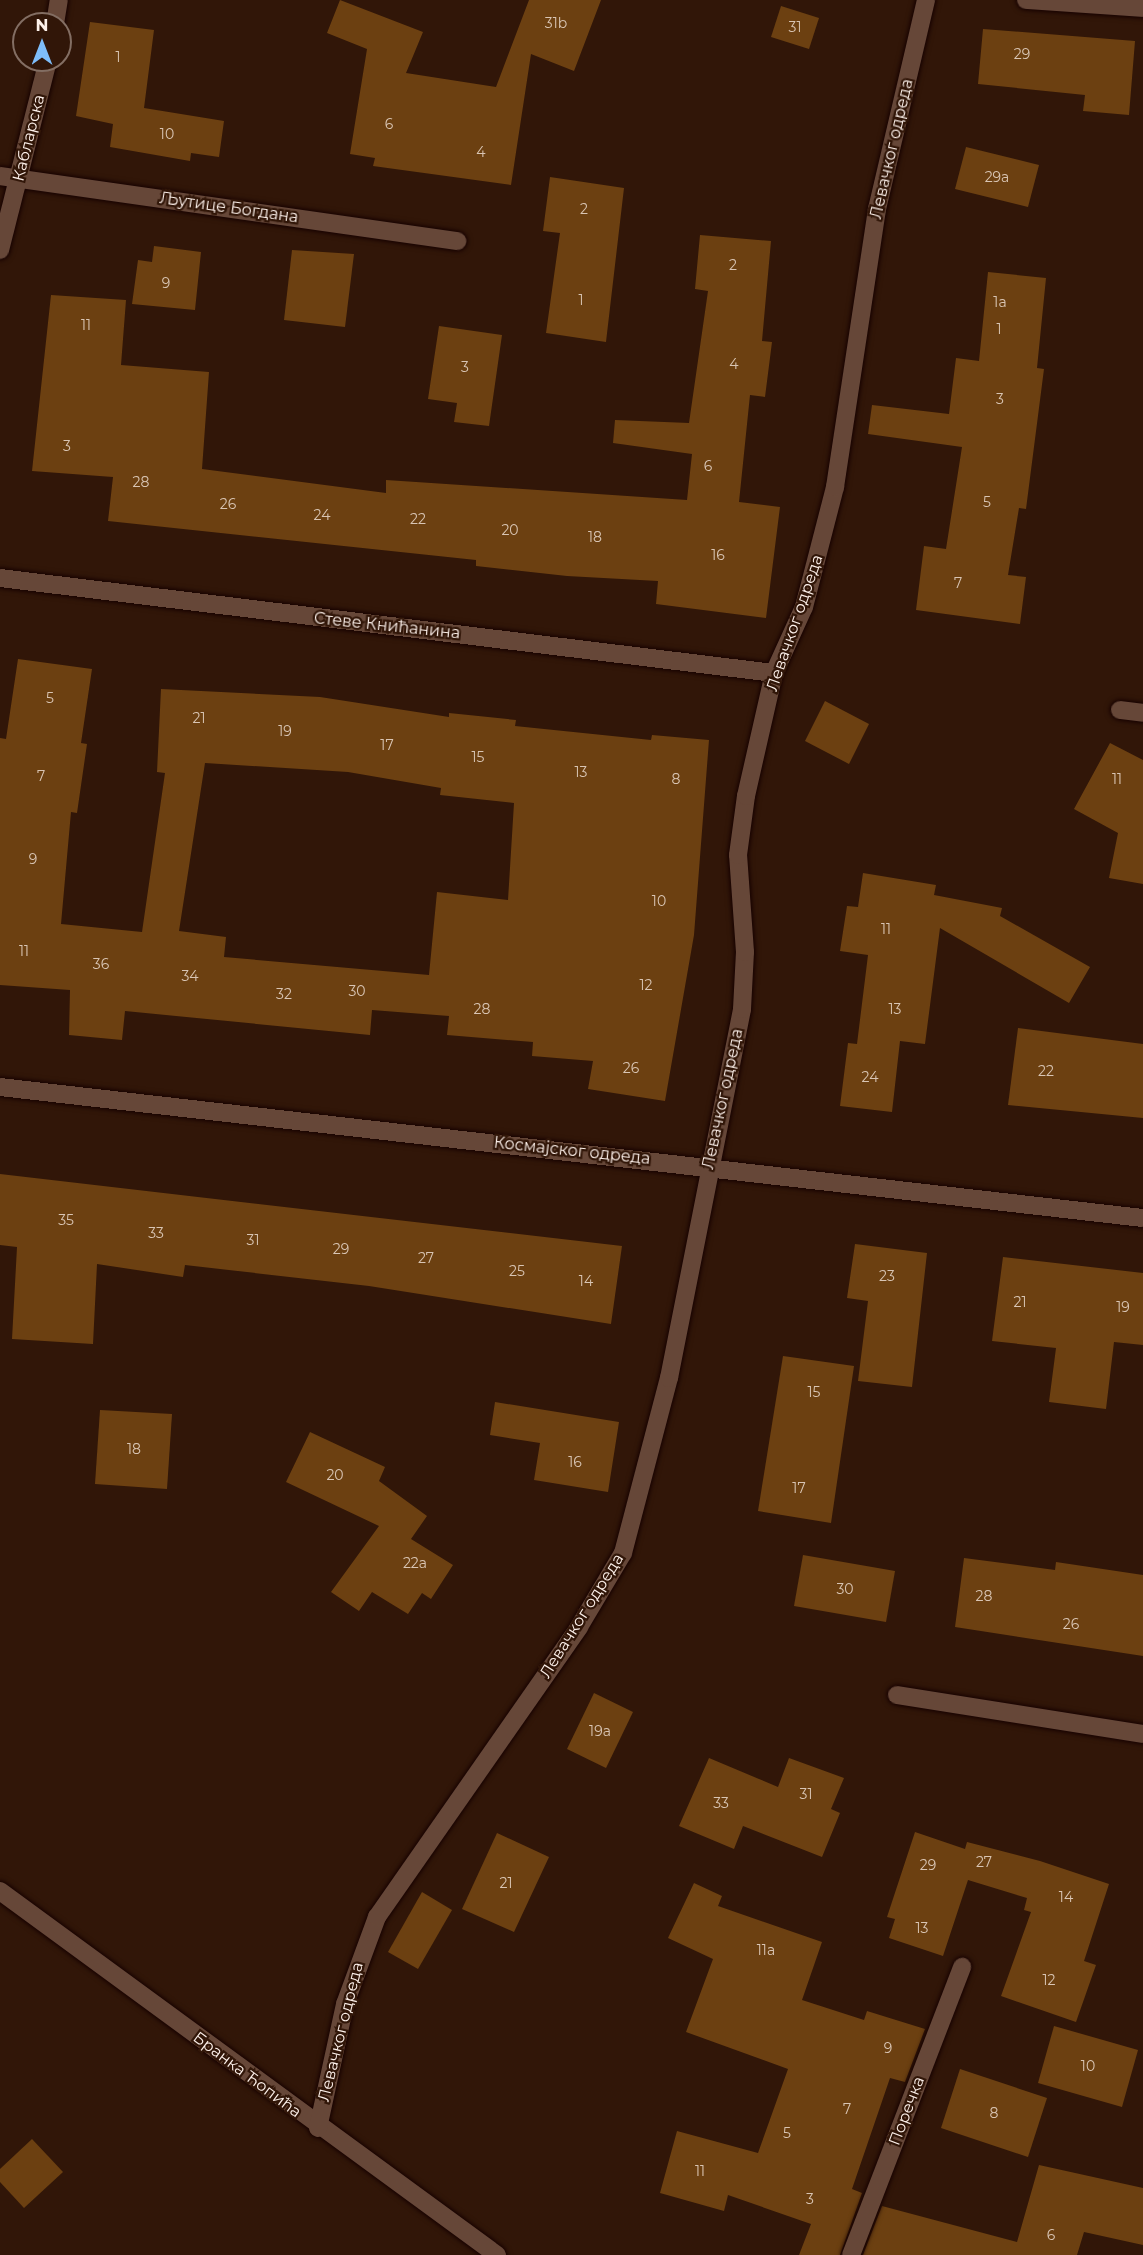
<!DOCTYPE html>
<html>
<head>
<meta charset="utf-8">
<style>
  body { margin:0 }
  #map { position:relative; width:1143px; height:2255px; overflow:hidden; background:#311608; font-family:Montserrat,sans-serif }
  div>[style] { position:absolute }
  .building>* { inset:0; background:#6c4011 }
  .roads { filter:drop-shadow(0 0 2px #170200) drop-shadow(0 0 2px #170200) }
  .minor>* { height:18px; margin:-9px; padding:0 9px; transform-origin:9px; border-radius:9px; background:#664738 }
  .tertiary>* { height:18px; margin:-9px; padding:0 9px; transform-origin:9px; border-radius:9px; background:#664738 }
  span { translate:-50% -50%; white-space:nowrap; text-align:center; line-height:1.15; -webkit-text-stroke:4.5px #311608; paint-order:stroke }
  .number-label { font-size:14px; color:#d9c5b4 }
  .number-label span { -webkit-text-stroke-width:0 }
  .street-label { font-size:16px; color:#fdf1eb }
  .north { position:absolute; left:12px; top:12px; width:60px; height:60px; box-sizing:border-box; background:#311608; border:2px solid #836e63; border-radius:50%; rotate:0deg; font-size:16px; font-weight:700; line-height:24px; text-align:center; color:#fdf1eb }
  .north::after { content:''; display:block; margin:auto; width:21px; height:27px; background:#7ebdf9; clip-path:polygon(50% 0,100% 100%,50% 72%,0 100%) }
</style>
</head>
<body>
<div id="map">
  <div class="building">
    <i style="clip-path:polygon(340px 0,423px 32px,406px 73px,496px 87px,529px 0,601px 0,574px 71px,531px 54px,511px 185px,373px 166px,375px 158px,350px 154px,367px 49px,327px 33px)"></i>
    <i style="clip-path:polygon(781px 6px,819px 18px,809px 49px,771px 37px)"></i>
    <i style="clip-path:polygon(90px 22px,154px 30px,144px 108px,224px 121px,219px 157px,191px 153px,190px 161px,110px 147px,113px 124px,76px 116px)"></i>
    <i style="clip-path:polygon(983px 29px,1135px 41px,1129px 115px,1083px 111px,1085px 95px,978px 84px)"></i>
    <i style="clip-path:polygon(966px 147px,1039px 165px,1028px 207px,955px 189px)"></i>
    <i style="clip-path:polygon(550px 177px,624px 188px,606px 342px,546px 333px,560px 233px,543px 231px)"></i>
    <i style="clip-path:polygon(700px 235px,771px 241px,762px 341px,772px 342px,765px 397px,750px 395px,739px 502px,780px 507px,766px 618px,656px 604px,658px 581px,567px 576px,476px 566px,476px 560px,108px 521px,113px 477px,32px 471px,51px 295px,126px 300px,121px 365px,209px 372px,202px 469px,386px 493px,386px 480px,687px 500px,692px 454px,613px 443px,615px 420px,689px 423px,708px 291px,695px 289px)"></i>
    <i style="clip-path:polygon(154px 246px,201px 252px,195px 310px,132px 304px,138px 260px,152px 262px)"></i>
    <i style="clip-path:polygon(292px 250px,354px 254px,345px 327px,284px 320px)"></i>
    <i style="clip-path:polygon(988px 272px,1046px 278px,1037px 368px,1044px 369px,1026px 509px,1019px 508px,1008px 575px,1026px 577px,1020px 624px,916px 610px,924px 546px,946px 549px,962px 447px,868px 434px,872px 405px,949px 414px,956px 358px,979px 361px)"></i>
    <i style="clip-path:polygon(439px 326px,502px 335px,489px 426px,454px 422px,457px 403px,428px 399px)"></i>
    <i style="clip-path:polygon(evenodd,18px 659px,92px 669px,81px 743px,87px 744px,77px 813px,71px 812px,61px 924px,142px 932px,165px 773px,157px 772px,161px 689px,320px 697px,449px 717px,449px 713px,516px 720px,515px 726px,651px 740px,652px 735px,709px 740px,694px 935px,665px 1101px,588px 1089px,593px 1061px,532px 1056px,533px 1042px,447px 1035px,449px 1016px,372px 1010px,370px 1035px,125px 1011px,122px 1040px,69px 1035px,70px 990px,0 985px,0 738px,6px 739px,18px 659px,205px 763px,348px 772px,441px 788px,440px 795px,514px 803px,508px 900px,437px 892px,429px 975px,224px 957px,226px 937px,179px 931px,205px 763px)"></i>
    <i style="clip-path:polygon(825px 701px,869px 724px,849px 764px,805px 741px)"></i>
    <i style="clip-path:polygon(1110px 743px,1143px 760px,1143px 884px,1109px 878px,1118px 833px,1074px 809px)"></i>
    <i style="clip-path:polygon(863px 873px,936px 885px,934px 895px,1002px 908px,1000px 916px,1090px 967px,1069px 1003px,940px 928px,925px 1044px,900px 1041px,892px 1112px,840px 1106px,848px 1043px,857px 1044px,868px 955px,840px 951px,847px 906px,858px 907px)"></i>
    <i style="clip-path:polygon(1018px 1028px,1143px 1044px,1143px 1118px,1008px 1105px)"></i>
    <i style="clip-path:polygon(0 1174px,622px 1246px,611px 1324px,369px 1286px,185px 1265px,183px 1277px,97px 1264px,93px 1344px,12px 1339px,17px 1247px,0 1245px)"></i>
    <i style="clip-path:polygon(855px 1244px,927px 1253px,912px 1387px,858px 1381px,868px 1301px,847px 1298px)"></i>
    <i style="clip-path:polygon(1003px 1257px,1143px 1273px,1143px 1345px,1114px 1342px,1106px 1409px,1049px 1402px,1056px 1348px,992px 1341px)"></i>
    <i style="clip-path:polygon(783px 1356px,854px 1366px,831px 1523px,758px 1511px)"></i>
    <i style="clip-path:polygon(495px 1402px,619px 1422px,608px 1492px,534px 1480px,540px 1443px,490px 1435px)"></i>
    <i style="clip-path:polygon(100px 1410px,172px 1414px,167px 1489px,95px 1484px)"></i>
    <i style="clip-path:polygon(310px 1432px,385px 1467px,379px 1481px,427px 1516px,411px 1539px,453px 1565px,431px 1599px,422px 1593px,408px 1614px,372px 1592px,359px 1611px,331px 1592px,379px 1526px,286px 1482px)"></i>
    <i style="clip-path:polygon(803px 1555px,895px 1571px,886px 1622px,794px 1606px)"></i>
    <i style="clip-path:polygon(964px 1558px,1055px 1570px,1056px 1562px,1143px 1575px,1143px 1656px,955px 1627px)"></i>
    <i style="clip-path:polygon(594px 1693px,633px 1712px,606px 1768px,567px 1749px)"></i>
    <i style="clip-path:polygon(709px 1758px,778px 1787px,789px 1758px,844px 1778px,831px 1809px,840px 1813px,822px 1857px,743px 1826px,734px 1849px,679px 1826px)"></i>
    <i style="clip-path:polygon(915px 1832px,965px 1849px,967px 1842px,1040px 1861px,1109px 1884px,1084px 1961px,1096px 1965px,1076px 2022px,1001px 1996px,1031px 1912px,1024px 1910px,1027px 1898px,968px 1880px,943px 1956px,889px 1938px,895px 1919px,887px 1917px)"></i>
    <i style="clip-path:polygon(497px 1833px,549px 1857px,514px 1932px,462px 1909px)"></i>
    <i style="clip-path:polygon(694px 1883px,722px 1896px,718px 1906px,822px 1942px,802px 2000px,864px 2020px,867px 2011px,925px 2029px,905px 2082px,890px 2078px,852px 2189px,862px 2193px,840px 2255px,799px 2255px,811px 2224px,728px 2195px,724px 2211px,660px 2193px,677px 2131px,758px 2153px,788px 2069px,686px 2032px,713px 1959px,668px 1938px)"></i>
    <i style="clip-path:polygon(422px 1892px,452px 1910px,418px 1969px,388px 1952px)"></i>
    <i style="clip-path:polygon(1054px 2026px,1138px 2050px,1122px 2107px,1038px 2083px)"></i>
    <i style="clip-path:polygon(960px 2069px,1047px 2098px,1028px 2157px,941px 2128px)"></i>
    <i style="clip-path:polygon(32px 2139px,63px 2172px,24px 2208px,0 2182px,0 2169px)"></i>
    <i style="clip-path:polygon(1039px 2165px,1143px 2188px,1143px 2245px,1084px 2232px,1077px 2255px,863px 2255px,882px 2206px,1017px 2242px)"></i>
  </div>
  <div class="roads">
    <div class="minor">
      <i style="left:55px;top:24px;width:24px;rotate:-81deg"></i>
      <i style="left:0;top:176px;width:462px;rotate:8.1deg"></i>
      <i style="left:0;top:250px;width:196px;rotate:-75.8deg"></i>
      <i style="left:0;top:578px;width:780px;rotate:7deg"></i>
      <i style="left:1120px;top:710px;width:23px;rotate:7deg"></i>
      <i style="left:0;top:1087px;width:1150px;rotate:6.54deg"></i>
      <i style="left:897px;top:1695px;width:249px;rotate:9deg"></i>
      <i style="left:0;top:1891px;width:616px;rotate:36.22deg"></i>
      <i style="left:318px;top:2128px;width:127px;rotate:-77.7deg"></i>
      <i style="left:345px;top:2004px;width:93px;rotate:-69.8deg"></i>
      <i style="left:377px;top:1917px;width:353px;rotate:-55.1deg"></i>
      <i style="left:579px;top:1627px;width:86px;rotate:-59.3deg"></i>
      <i style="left:623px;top:1553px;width:181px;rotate:-75.3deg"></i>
      <i style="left:669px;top:1378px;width:376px;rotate:-78.8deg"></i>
      <i style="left:742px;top:1009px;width:57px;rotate:-87deg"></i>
      <i style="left:745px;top:952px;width:97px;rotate:-94.1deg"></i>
      <i style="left:738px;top:855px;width:60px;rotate:-82.3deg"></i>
      <i style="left:746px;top:796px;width:126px;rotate:-77.2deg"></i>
      <i style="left:774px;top:673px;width:72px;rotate:-65.6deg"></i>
      <i style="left:804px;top:607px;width:124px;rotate:-75.5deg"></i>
      <i style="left:835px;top:487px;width:281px;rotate:-81.4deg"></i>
      <i style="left:877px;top:209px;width:215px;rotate:-76.8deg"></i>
      <i style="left:851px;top:2255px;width:309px;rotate:-68.9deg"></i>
    </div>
    <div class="tertiary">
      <i style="left:1026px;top:0;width:117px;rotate:3.9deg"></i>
    </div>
  </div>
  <div class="number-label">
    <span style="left:556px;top:23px">31b</span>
    <span style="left:795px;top:27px">31</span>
    <span style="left:1022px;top:54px">29</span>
    <span style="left:118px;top:57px">1</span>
    <span style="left:389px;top:124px">6</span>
    <span style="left:167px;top:134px">10</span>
    <span style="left:481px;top:152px">4</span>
    <span style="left:997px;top:177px">29a</span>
    <span style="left:584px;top:209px">2</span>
    <span style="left:733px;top:265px">2</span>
    <span style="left:166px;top:283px">9</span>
    <span style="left:581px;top:300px">1</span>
    <span style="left:1000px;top:302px">1a</span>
    <span style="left:86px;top:325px">11</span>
    <span style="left:999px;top:329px">1</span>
    <span style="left:734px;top:364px">4</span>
    <span style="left:465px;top:367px">3</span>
    <span style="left:1000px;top:399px">3</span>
    <span style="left:67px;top:446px">3</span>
    <span style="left:708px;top:466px">6</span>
    <span style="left:141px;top:482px">28</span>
    <span style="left:987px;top:502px">5</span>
    <span style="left:228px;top:504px">26</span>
    <span style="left:322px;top:515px">24</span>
    <span style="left:418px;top:519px">22</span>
    <span style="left:510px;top:530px">20</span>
    <span style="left:595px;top:537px">18</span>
    <span style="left:718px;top:555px">16</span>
    <span style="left:958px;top:583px">7</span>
    <span style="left:50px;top:698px">5</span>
    <span style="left:199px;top:718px">21</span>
    <span style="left:285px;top:731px">19</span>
    <span style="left:387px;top:745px">17</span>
    <span style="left:478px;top:757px">15</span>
    <span style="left:581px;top:772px">13</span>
    <span style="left:41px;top:776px">7</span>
    <span style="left:676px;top:779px">8</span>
    <span style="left:1117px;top:779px">11</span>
    <span style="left:33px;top:859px">9</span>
    <span style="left:659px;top:901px">10</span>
    <span style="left:886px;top:929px">11</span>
    <span style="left:24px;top:951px">11</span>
    <span style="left:101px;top:964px">36</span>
    <span style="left:190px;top:976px">34</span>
    <span style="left:646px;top:985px">12</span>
    <span style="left:357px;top:991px">30</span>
    <span style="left:284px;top:994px">32</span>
    <span style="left:482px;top:1009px">28</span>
    <span style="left:895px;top:1009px">13</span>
    <span style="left:631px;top:1068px">26</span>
    <span style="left:1046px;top:1071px">22</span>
    <span style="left:870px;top:1077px">24</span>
    <span style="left:66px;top:1220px">35</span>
    <span style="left:156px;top:1233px">33</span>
    <span style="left:253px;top:1240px">31</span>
    <span style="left:341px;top:1249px">29</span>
    <span style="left:426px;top:1258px">27</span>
    <span style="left:517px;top:1271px">25</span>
    <span style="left:887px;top:1276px">23</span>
    <span style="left:586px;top:1281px">14</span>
    <span style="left:1020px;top:1302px">21</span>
    <span style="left:1123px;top:1307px">19</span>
    <span style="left:814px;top:1392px">15</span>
    <span style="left:134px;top:1449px">18</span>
    <span style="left:575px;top:1462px">16</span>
    <span style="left:335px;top:1475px">20</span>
    <span style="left:799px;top:1488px">17</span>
    <span style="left:415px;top:1563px">22a</span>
    <span style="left:845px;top:1589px">30</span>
    <span style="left:984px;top:1596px">28</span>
    <span style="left:1071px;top:1624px">26</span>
    <span style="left:600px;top:1731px">19a</span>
    <span style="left:806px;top:1794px">31</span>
    <span style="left:721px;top:1803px">33</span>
    <span style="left:984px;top:1862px">27</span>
    <span style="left:928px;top:1865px">29</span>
    <span style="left:506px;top:1883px">21</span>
    <span style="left:1066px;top:1897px">14</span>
    <span style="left:922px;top:1928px">13</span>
    <span style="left:766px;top:1950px">11a</span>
    <span style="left:1049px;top:1980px">12</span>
    <span style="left:888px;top:2048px">9</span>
    <span style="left:1088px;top:2066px">10</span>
    <span style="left:847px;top:2109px">7</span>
    <span style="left:994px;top:2113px">8</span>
    <span style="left:787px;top:2133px">5</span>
    <span style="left:700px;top:2171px">11</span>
    <span style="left:810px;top:2199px">3</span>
    <span style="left:1051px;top:2235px">6</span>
  </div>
  <div class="street-label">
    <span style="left:29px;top:138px;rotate:-76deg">Кабларска</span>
    <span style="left:892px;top:149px;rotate:-77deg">Левачког одреда</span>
    <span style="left:229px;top:208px;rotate:8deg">Љутице Богдана</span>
    <span style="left:795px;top:623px;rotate:-71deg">Левачког одреда</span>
    <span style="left:387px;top:626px;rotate:6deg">Стеве Книћанина</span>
    <span style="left:723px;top:1099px;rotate:-78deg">Левачког одреда</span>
    <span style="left:572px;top:1151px;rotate:6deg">Космајског одреда</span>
    <span style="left:582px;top:1616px;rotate:-58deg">Левачког одреда</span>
    <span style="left:341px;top:2032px;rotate:-76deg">Левачког одреда</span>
    <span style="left:247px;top:2075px;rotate:37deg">Бранка Ћопића</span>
    <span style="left:907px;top:2111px;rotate:-69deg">Поречка</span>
  </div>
  <div class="north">N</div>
</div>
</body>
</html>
